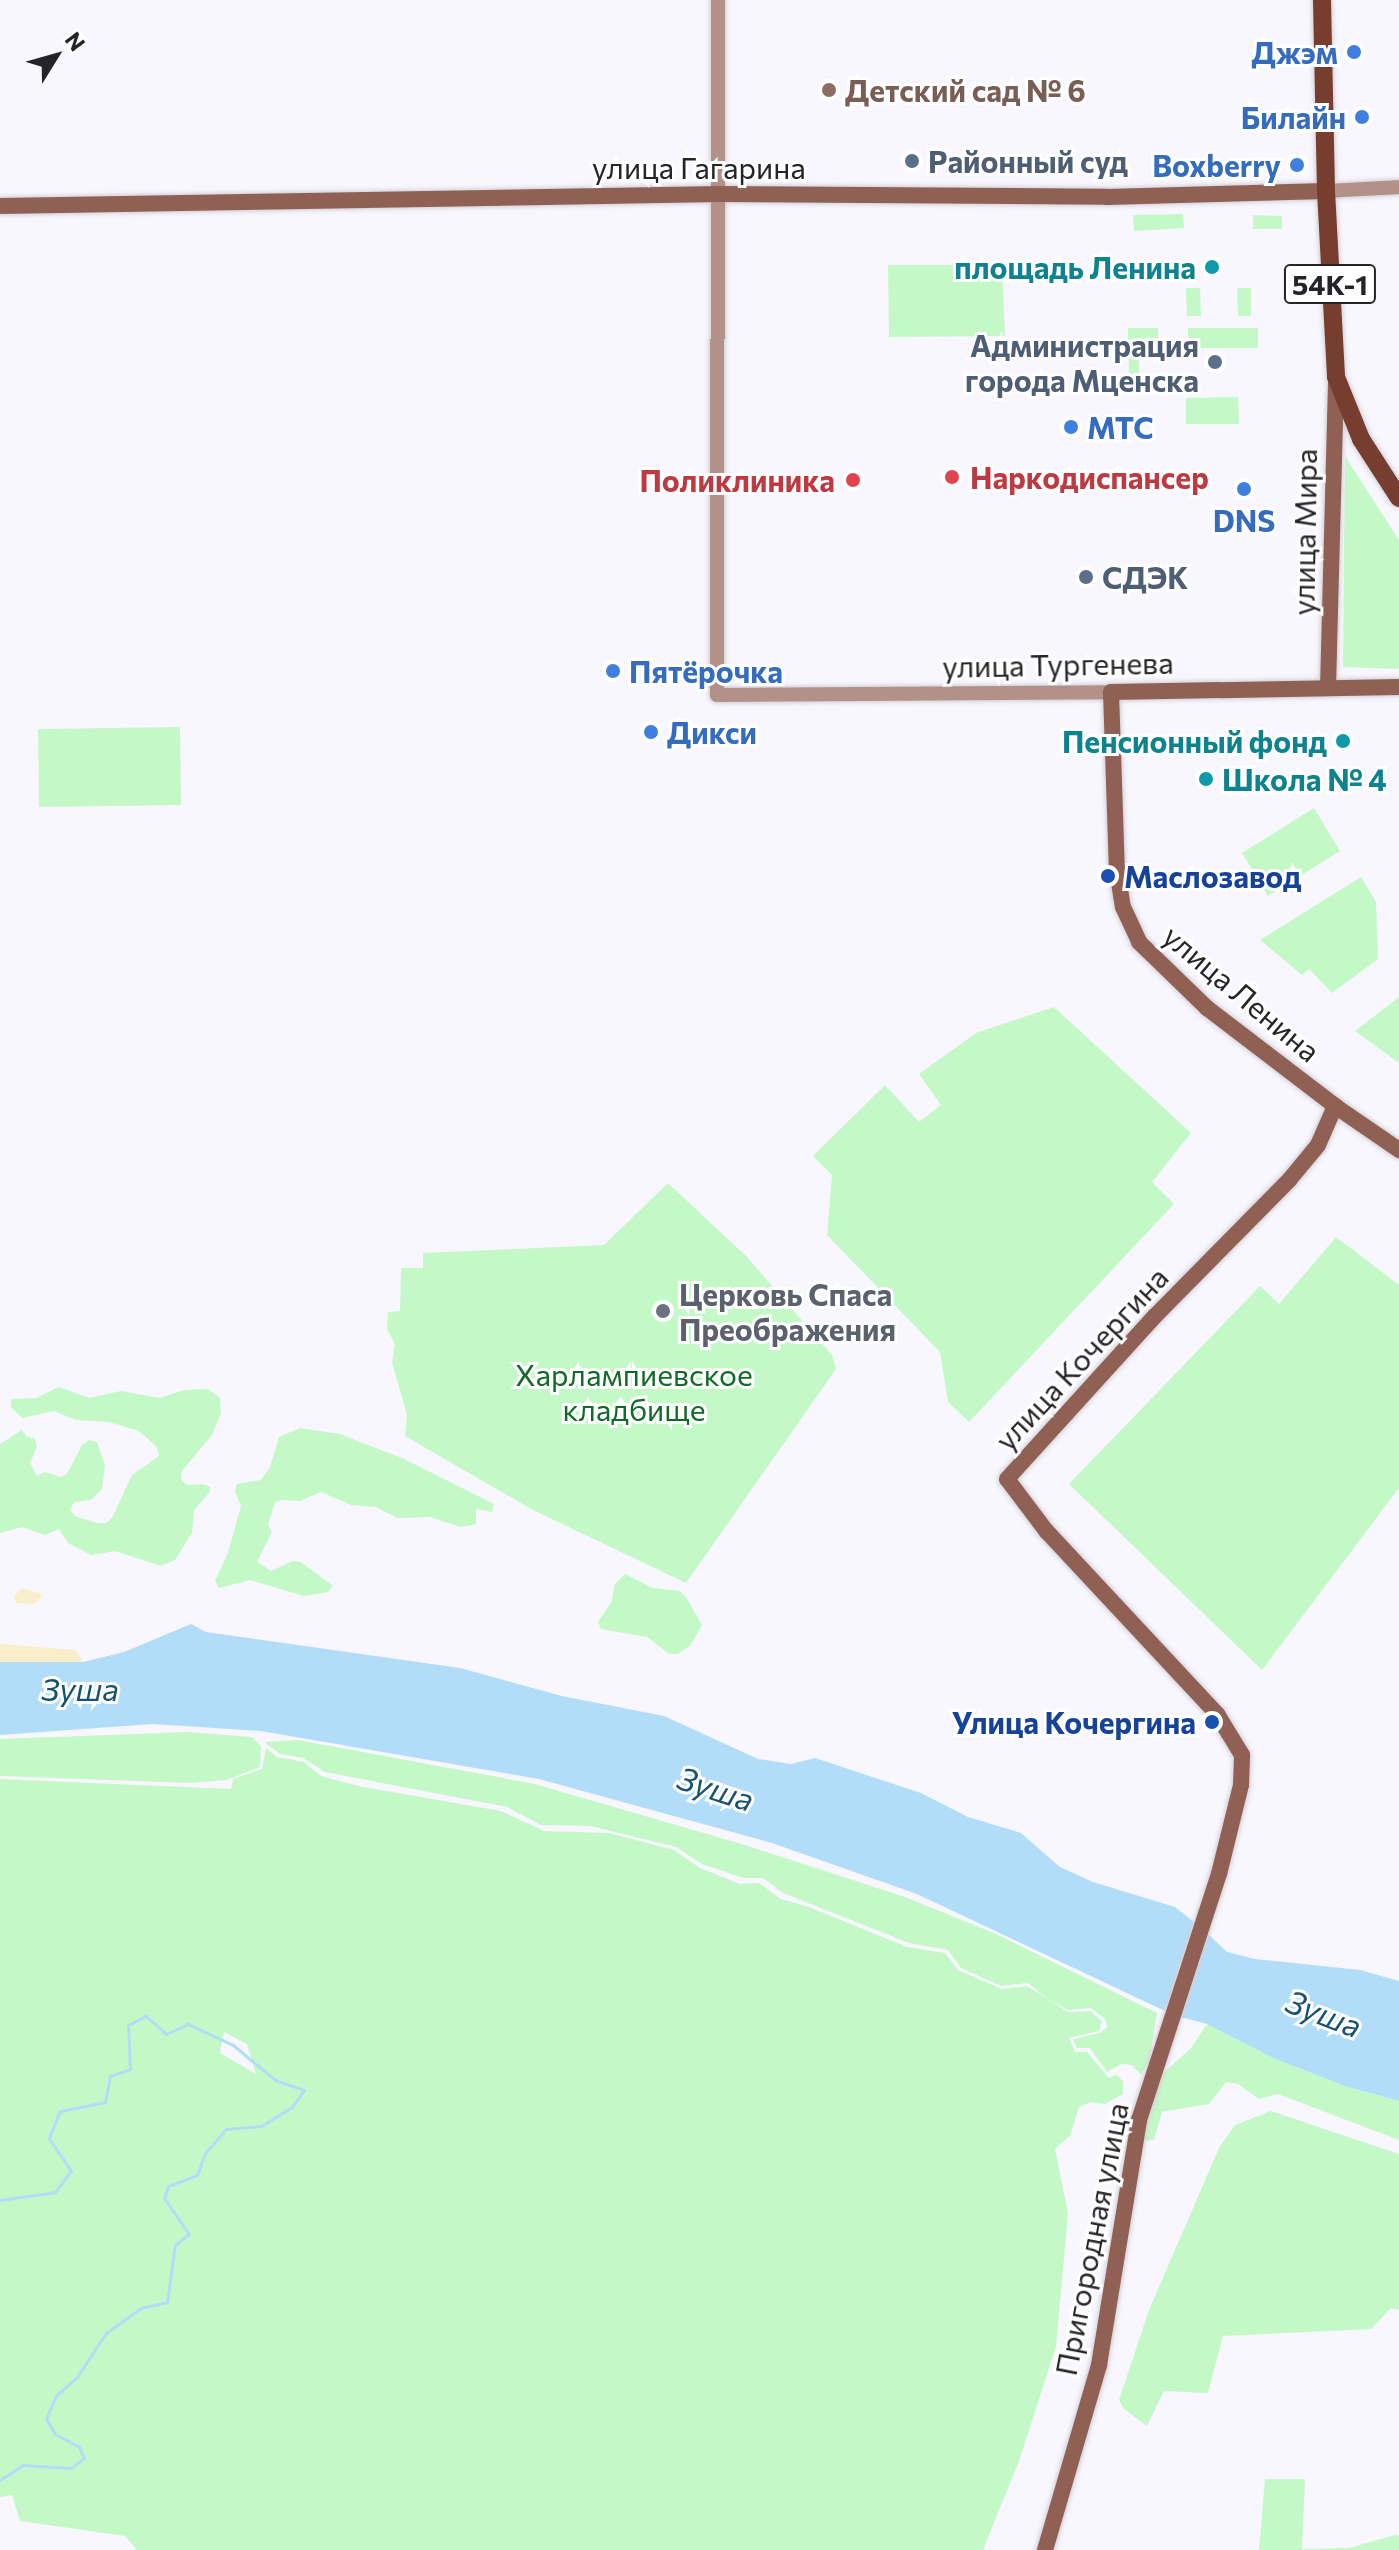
<!DOCTYPE html>
<html>
<head>
<meta charset="utf-8">
<style>
  body { margin:0 }
  #map { position:relative; width:1399px; height:2550px; overflow:hidden; background:#f8f6fe; font-family:Commissioner,sans-serif }
  div>[style] { position:absolute }
  .green>* { inset:0; background:#c4f9c7 }
  .sand>* { inset:0; background:#f8eec9 }
  .water>* { inset:0; background:#b2ddf9 }
  .stream>* { height:3px; margin:-1.5px; padding:0 1.5px; transform-origin:1.5px; border-radius:1.5px; background:#b2ddf9 }
  .roads { filter:drop-shadow(0 0 2px #d2d0d7) drop-shadow(0 0 2px #d2d0d7) }
  .tertiary>* { height:14px; margin:-7px; padding:0 7px; transform-origin:7px; border-radius:7px; background:#b49188 }
  .secondary>* { height:16px; margin:-8px; padding:0 8px; transform-origin:8px; border-radius:8px; background:#916054 }
  .primary>* { height:18px; margin:-9px; padding:0 9px; transform-origin:9px; border-radius:9px; background:#773d2f }
  .dots>* { width:22px; height:22px; translate:-50% -50%; box-sizing:border-box; border:4px solid #fff; border-radius:50% }
  span { translate:-50% -50%; white-space:nowrap; text-align:center; line-height:1.15; -webkit-text-stroke:6px #fff; paint-order:stroke }
  .shield-label span { padding:2px 6px; background:#fff; border:2px solid; border-radius:6px; -webkit-text-stroke-width:0 }
  .shield-label { font-size:28px; color:#252428; font-weight:700 }
  .shop-label { font-size:30px; color:#366cbe; font-weight:700 }
  .right { translate:-100% -50%; text-align:right }
  .left { translate:0 -50%; text-align:left }
  .education-label { font-size:30px; color:#785e54; font-weight:700 }
  .service-label { font-size:30px; color:#4e5e75; font-weight:700 }
  .street-label { font-size:30px; color:#252428 }
  .culture-label { font-size:30px; color:#0d838f; font-weight:700 }
  .health-label { font-size:30px; color:#be3a42; font-weight:700 }
  .transit-label { font-size:30px; color:#164399; font-weight:700 }
  .worship-label { font-size:30px; color:#5b616d; font-weight:700 }
  .park-label { font-size:30px; color:#116a27 }
  .water-label { font-size:32px; color:#185271; font-style:italic }
  .north { position:absolute; left:16px; top:16px; width:80px; height:80px; -webkit-text-stroke:6px #fff; paint-order:stroke; rotate:53deg; font-size:22px; font-weight:700; line-height:32px; text-align:center; color:#252428 }
  .north::after { content:''; display:block; margin:auto; width:28px; height:36px; background:#252428; clip-path:polygon(50% 0,100% 100%,50% 72%,0 100%) }
</style>
</head>
<body>
<div id="map">
  <div class="green">
    <i style="clip-path:polygon(1183px 214px,1184px 228px,1134px 231px,1133px 215px)"></i>
    <i style="clip-path:polygon(1253px 215px,1282px 216px,1282px 229px,1253px 229px)"></i>
    <i style="clip-path:polygon(888px 265px,1002px 265px,1005px 336px,889px 337px)"></i>
    <i style="clip-path:polygon(1186px 288px,1200px 288px,1201px 316px,1187px 316px)"></i>
    <i style="clip-path:polygon(1237px 288px,1251px 288px,1251px 316px,1238px 316px)"></i>
    <i style="clip-path:polygon(1128px 328px,1158px 328px,1158px 348px,1139px 349px,1139px 376px,1129px 376px)"></i>
    <i style="clip-path:polygon(1188px 328px,1258px 328px,1258px 348px,1188px 348px)"></i>
    <i style="clip-path:polygon(1238px 397px,1239px 424px,1186px 424px,1186px 398px)"></i>
    <i style="clip-path:polygon(1345px 456px,1399px 540px,1399px 669px,1343px 667px)"></i>
    <i style="clip-path:polygon(180px 727px,181px 805px,39px 807px,38px 729px)"></i>
    <i style="clip-path:polygon(1314px 808px,1340px 851px,1268px 896px,1242px 853px)"></i>
    <i style="clip-path:polygon(1361px 877px,1376px 902px,1378px 959px,1332px 993px,1309px 969px,1302px 975px,1260px 940px)"></i>
    <i style="clip-path:polygon(1399px 997px,1399px 1063px,1355px 1031px)"></i>
    <i style="clip-path:polygon(1054px 1007px,1191px 1133px,1152px 1182px,1174px 1204px,969px 1422px,948px 1402px,940px 1352px,827px 1235px,832px 1175px,813px 1156px,885px 1085px,919px 1122px,941px 1105px,919px 1074px,976px 1033px)"></i>
    <i style="clip-path:polygon(668px 1183px,746px 1256px,832px 1355px,836px 1369px,686px 1583px,533px 1510px,405px 1436px,407px 1414px,392px 1363px,395px 1344px,387px 1329px,388px 1312px,400px 1311px,401px 1268px,423px 1268px,423px 1253px,604px 1245px)"></i>
    <i style="clip-path:polygon(1336px 1237px,1399px 1285px,1399px 1488px,1262px 1670px,1069px 1484px,1260px 1286px,1279px 1304px)"></i>
    <i style="clip-path:polygon(59px 1387px,89px 1398px,121px 1391px,160px 1398px,184px 1390px,208px 1389px,220px 1398px,221px 1413px,212px 1435px,182px 1471px,181px 1479px,187px 1485px,202px 1484px,210px 1487px,210px 1492px,194px 1510px,192px 1533px,175px 1560px,161px 1566px,115px 1551px,91px 1555px,68px 1543px,59px 1529px,45px 1535px,22px 1527px,0 1533px,0 1444px,22px 1430px,27px 1437px,35px 1439px,37px 1447px,30px 1463px,37px 1476px,45px 1472px,60px 1477px,67px 1474px,82px 1445px,89px 1440px,97px 1442px,105px 1465px,102px 1489px,91px 1500px,74px 1502px,70px 1510px,75px 1516px,97px 1523px,106px 1523px,112px 1518px,132px 1475px,159px 1456px,157px 1447px,139px 1431px,109px 1422px,76px 1420px,54px 1411px,22px 1418px,11px 1407px,11px 1399px,36px 1398px)"></i>
    <i style="clip-path:polygon(300px 1428px,340px 1434px,404px 1459px,494px 1504px,492px 1512px,476px 1509px,476px 1524px,461px 1527px,430px 1517px,397px 1518px,376px 1507px,351px 1505px,321px 1492px,300px 1501px,283px 1500px,275px 1502px,268px 1525px,272px 1532px,257px 1562px,271px 1571px,293px 1561px,301px 1562px,333px 1586px,328px 1592px,304px 1596px,250px 1580px,219px 1588px,215px 1581px,228px 1553px,241px 1506px,235px 1492px,237px 1484px,261px 1480px,270px 1467px,279px 1437px)"></i>
    <i style="clip-path:polygon(625px 1574px,653px 1588px,680px 1591px,686px 1597px,702px 1625px,690px 1646px,677px 1654px,669px 1654px,647px 1637px,601px 1629px,598px 1622px,612px 1601px,614px 1585px)"></i>
    <i style="clip-path:polygon(188px 1732px,252px 1737px,261px 1746px,260px 1767px,227px 1780px,190px 1783px,0 1776px,0 1739px)"></i>
    <i style="clip-path:polygon(298px 1740px,535px 1784px,745px 1845px,905px 1897px,994px 1933px,1157px 2013px,1149px 2061px,1141px 2075px,1132px 2065px,1121px 2064px,1107px 2072px,1090px 2048px,1077px 2048px,1073px 2039px,1100px 2033px,1107px 2027px,1105px 2019px,1091px 2008px,1068px 2010px,1049px 2000px,1028px 1983px,1001px 1986px,961px 1968px,948px 1950px,909px 1943px,783px 1893px,763px 1878px,743px 1878px,702px 1864px,676px 1847px,590px 1826px,541px 1825px,507px 1807px,325px 1772px,303px 1758px,280px 1754px,264px 1742px)"></i>
    <i style="clip-path:polygon(evenodd,266px 1748px,277px 1757px,304px 1762px,321px 1776px,358px 1786px,501px 1811px,544px 1831px,609px 1833px,674px 1850px,700px 1868px,740px 1884px,759px 1883px,781px 1899px,809px 1907px,907px 1947px,945px 1953px,958px 1970px,1002px 1989px,1027px 1986px,1068px 2012px,1090px 2011px,1102px 2021px,1099px 2031px,1069px 2038px,1075px 2052px,1087px 2052px,1109px 2078px,1116px 2075px,1123px 2081px,1123px 2094px,1105px 2104px,1091px 2102px,1079px 2107px,1070px 2136px,1055px 2149px,1068px 2214px,1056px 2347px,1019px 2461px,983px 2550px,137px 2550px,125px 2536px,20px 2521px,12px 2495px,0 2497px,0 1779px,231px 1789px,233px 1779px,262px 1769px,266px 1748px,224px 2032px,247px 2044px,256px 2074px,220px 2053px,224px 2032px)"></i>
    <i style="clip-path:polygon(1207px 2024px,1273px 2058px,1345px 2086px,1399px 2101px,1399px 2140px,1278px 2094px,1259px 2099px,1238px 2084px,1226px 2082px,1209px 2104px,1162px 2112px,1154px 2140px,1142px 2141px,1144px 2116px,1161px 2075px,1191px 2048px)"></i>
    <i style="clip-path:polygon(1271px 2111px,1399px 2154px,1399px 2310px,1391px 2308px,1371px 2329px,1223px 2336px,1208px 2393px,1164px 2391px,1147px 2426px,1124px 2409px,1119px 2400px,1149px 2310px,1219px 2148px,1235px 2125px)"></i>
    <i style="clip-path:polygon(1265px 2479px,1305px 2479px,1302px 2549px,1349px 2548px,1395px 2535px,1399px 2536px,1399px 2550px,1259px 2550px)"></i>
  </div>
  <div class="sand">
    <i style="clip-path:polygon(22px 1588px,42px 1594px,39px 1600px,34px 1604px,16px 1603px,14px 1596px)"></i>
    <i style="clip-path:polygon(0 1644px,76px 1650px,83px 1662px,0 1662px)"></i>
  </div>
  <div class="water">
    <i style="clip-path:polygon(191px 1624px,206px 1632px,460px 1668px,562px 1696px,664px 1716px,758px 1759px,791px 1764px,815px 1758px,921px 1793px,968px 1817px,1021px 1833px,1060px 1867px,1093px 1882px,1175px 1907px,1194px 1922px,1165px 2011px,917px 1894px,772px 1843px,539px 1779px,261px 1731px,153px 1724px,0 1735px,0 1662px,83px 1662px,124px 1652px)"></i>
    <i style="clip-path:polygon(1208px 1934px,1227px 1952px,1255px 1959px,1360px 1970px,1399px 1981px,1399px 2101px,1345px 2086px,1273px 2058px,1207px 2024px,1181px 2017px)"></i>
  </div>
  <div class="stream">
    <i style="left:0;top:2200px;width:56px;rotate:-8.3deg"></i>
    <i style="left:55px;top:2192px;width:26px;rotate:-53deg"></i>
    <i style="left:71px;top:2171px;width:40px;rotate:-124deg"></i>
    <i style="left:49px;top:2138px;width:29px;rotate:-68deg"></i>
    <i style="left:60px;top:2111px;width:46px;rotate:-11.3deg"></i>
    <i style="left:105px;top:2102px;width:26px;rotate:-79deg"></i>
    <i style="left:110px;top:2076px;width:21px;rotate:-19deg"></i>
    <i style="left:130px;top:2069px;width:44px;rotate:-92.6deg"></i>
    <i style="left:128px;top:2025px;width:20px;rotate:-27deg"></i>
    <i style="left:146px;top:2016px;width:27px;rotate:42deg"></i>
    <i style="left:166px;top:2034px;width:24px;rotate:-24deg"></i>
    <i style="left:188px;top:2024px;width:50px;rotate:25deg"></i>
    <i style="left:233px;top:2045px;width:55px;rotate:39.8deg"></i>
    <i style="left:275px;top:2080px;width:31px;rotate:19deg"></i>
    <i style="left:304px;top:2090px;width:21px;rotate:125deg"></i>
    <i style="left:292px;top:2107px;width:36px;rotate:148deg"></i>
    <i style="left:261px;top:2126px;width:35px;rotate:175deg"></i>
    <i style="left:226px;top:2129px;width:32px;rotate:131deg"></i>
    <i style="left:205px;top:2153px;width:23px;rotate:110deg"></i>
    <i style="left:197px;top:2175px;width:31px;rotate:159deg"></i>
    <i style="left:168px;top:2186px;width:13px;rotate:108deg"></i>
    <i style="left:164px;top:2198px;width:44px;rotate:55.2deg"></i>
    <i style="left:189px;top:2234px;width:18px;rotate:142deg"></i>
    <i style="left:175px;top:2245px;width:58px;rotate:98deg"></i>
    <i style="left:167px;top:2302px;width:27px;rotate:167deg"></i>
    <i style="left:141px;top:2308px;width:43px;rotate:144.5deg"></i>
    <i style="left:106px;top:2333px;width:53px;rotate:123.4deg"></i>
    <i style="left:77px;top:2377px;width:28px;rotate:138deg"></i>
    <i style="left:56px;top:2396px;width:24px;rotate:114deg"></i>
    <i style="left:46px;top:2418px;width:18px;rotate:61deg"></i>
    <i style="left:55px;top:2434px;width:27px;rotate:28deg"></i>
    <i style="left:79px;top:2447px;width:12px;rotate:66deg"></i>
    <i style="left:84px;top:2458px;width:16px;rotate:142deg"></i>
    <i style="left:71px;top:2468px;width:48px;rotate:-176.4deg"></i>
    <i style="left:23px;top:2465px;width:27px;rotate:147deg"></i>
  </div>
  <div class="roads">
    <div class="tertiary">
      <i style="left:718px;top:0;width:695px;rotate:90.08deg"></i>
      <i style="left:717px;top:695px;width:394px;rotate:-0.4deg"></i>
      <i style="left:1326px;top:191px;width:73px;rotate:-3.1deg"></i>
    </div>
    <div class="secondary">
      <i style="left:0;top:206px;width:720px;rotate:-0.95deg"></i>
      <i style="left:720px;top:194px;width:387px;rotate:0.4deg"></i>
      <i style="left:1107px;top:197px;width:219px;rotate:-1.6deg"></i>
      <i style="left:1399px;top:687px;width:288px;rotate:179deg"></i>
      <i style="left:1111px;top:692px;width:178px;rotate:88.1deg"></i>
      <i style="left:1117px;top:870px;width:37px;rotate:81deg"></i>
      <i style="left:1123px;top:907px;width:38px;rotate:65deg"></i>
      <i style="left:1139px;top:942px;width:95px;rotate:44.1deg"></i>
      <i style="left:1207px;top:1008px;width:161px;rotate:37.4deg"></i>
      <i style="left:1335px;top:1106px;width:78px;rotate:34.5deg"></i>
      <i style="left:1328px;top:688px;width:309px;rotate:-88.5deg"></i>
      <i style="left:1045px;top:2550px;width:193px;rotate:-73.7deg"></i>
      <i style="left:1099px;top:2365px;width:248px;rotate:-80.7deg"></i>
      <i style="left:1139px;top:2120px;width:259px;rotate:-72deg"></i>
      <i style="left:1219px;top:1874px;width:92px;rotate:-76.1deg"></i>
      <i style="left:1241px;top:1785px;width:30px;rotate:-88deg"></i>
      <i style="left:1242px;top:1755px;width:48px;rotate:-121.4deg"></i>
      <i style="left:1217px;top:1714px;width:249px;rotate:-133deg"></i>
      <i style="left:1047px;top:1532px;width:66px;rotate:-127deg"></i>
      <i style="left:1007px;top:1479px;width:220px;rotate:-47.8deg"></i>
      <i style="left:1155px;top:1316px;width:192px;rotate:-45.4deg"></i>
      <i style="left:1290px;top:1179px;width:44px;rotate:-50.5deg"></i>
      <i style="left:1318px;top:1145px;width:43px;rotate:-66.4deg"></i>
    </div>
    <div class="primary">
      <i style="left:1322px;top:0;width:191px;rotate:88.8deg"></i>
      <i style="left:1326px;top:191px;width:186px;rotate:86.9deg"></i>
      <i style="left:1336px;top:377px;width:67px;rotate:68deg"></i>
      <i style="left:1361px;top:439px;width:70px;rotate:57.2deg"></i>
    </div>
  </div>
  <div class="dots">
    <i style="left:1354px;top:52px;background:#3f7fe0"></i>
    <i style="left:829px;top:90px;background:#8d6e63"></i>
    <i style="left:1362px;top:117px;background:#3f7fe0"></i>
    <i style="left:912px;top:161px;background:#5c6f8a"></i>
    <i style="left:1297px;top:165px;background:#3f7fe0"></i>
    <i style="left:1212px;top:267px;background:#0f9aa8"></i>
    <i style="left:1215px;top:362px;background:#5c6f8a"></i>
    <i style="left:1071px;top:427px;background:#3f7fe0"></i>
    <i style="left:952px;top:477px;background:#e0444e"></i>
    <i style="left:853px;top:480px;background:#e0444e"></i>
    <i style="left:1244px;top:489px;background:#3f7fe0"></i>
    <i style="left:1086px;top:577px;background:#5c6f8a"></i>
    <i style="left:613px;top:671px;background:#3f7fe0"></i>
    <i style="left:651px;top:732px;background:#3f7fe0"></i>
    <i style="left:1343px;top:741px;background:#0f9aa8"></i>
    <i style="left:1206px;top:779px;background:#0f9aa8"></i>
    <i style="left:1108px;top:876px;background:#1a4fb4"></i>
    <i style="left:663px;top:1311px;background:#6b7280"></i>
    <i style="left:1212px;top:1722px;background:#1a4fb4"></i>
  </div>
  <div class="shield-label">
    <span style="left:1330px;top:284px">54К-1</span>
  </div>
  <div class="shop-label">
    <span class="right" style="left:1338px;top:52px">Джэм</span>
    <span class="right" style="left:1346px;top:117px">Билайн</span>
    <span class="right" style="left:1281px;top:165px">Boxberry</span>
    <span class="left" style="left:1087px;top:427px">МТС</span>
    <span style="left:1244px;top:520px">DNS</span>
    <span class="left" style="left:629px;top:671px">Пятёрочка</span>
    <span class="left" style="left:667px;top:732px">Дикси</span>
  </div>
  <div class="education-label">
    <span class="left" style="left:845px;top:90px">Детский сад № 6</span>
  </div>
  <div class="service-label">
    <span class="left" style="left:928px;top:161px">Районный суд</span>
    <span class="right" style="left:1199px;top:362px">Администрация<br>города Мценска</span>
    <span class="left" style="left:1102px;top:577px">СДЭК</span>
  </div>
  <div class="street-label">
    <span style="left:699px;top:167px">улица Гагарина</span>
    <span style="left:1304px;top:532px;rotate:-89deg">улица Мира</span>
    <span style="left:1058px;top:664px;rotate:-1deg">улица Тургенева</span>
    <span style="left:1242px;top:993px;rotate:40deg">улица Ленина</span>
    <span style="left:1081px;top:1358px;rotate:-47deg">улица Кочергина</span>
    <span style="left:1091px;top:2239px;rotate:-79deg">Пригородная улица</span>
  </div>
  <div class="culture-label">
    <span class="right" style="left:1196px;top:267px">площадь Ленина</span>
    <span class="right" style="left:1327px;top:741px">Пенсионный фонд</span>
    <span class="left" style="left:1222px;top:779px">Школа № 4</span>
  </div>
  <div class="health-label">
    <span class="left" style="left:970px;top:477px">Наркодиспансер</span>
    <span class="right" style="left:835px;top:480px">Поликлиника</span>
  </div>
  <div class="transit-label">
    <span class="left" style="left:1124px;top:876px">Маслозавод</span>
    <span class="right" style="left:1196px;top:1722px">Улица Кочергина</span>
  </div>
  <div class="worship-label">
    <span class="left" style="left:679px;top:1311px">Церковь Спаса<br>Преображения</span>
  </div>
  <div class="park-label">
    <span style="left:634px;top:1391px">Харлампиевское<br>кладбище</span>
  </div>
  <div class="water-label">
    <span style="left:80px;top:1688px">Зуша</span>
    <span style="left:716px;top:1788px;rotate:18deg">Зуша</span>
    <span style="left:1324px;top:2013px;rotate:21deg">Зуша</span>
  </div>
  <div class="north">N</div>
</div>
</body>
</html>
